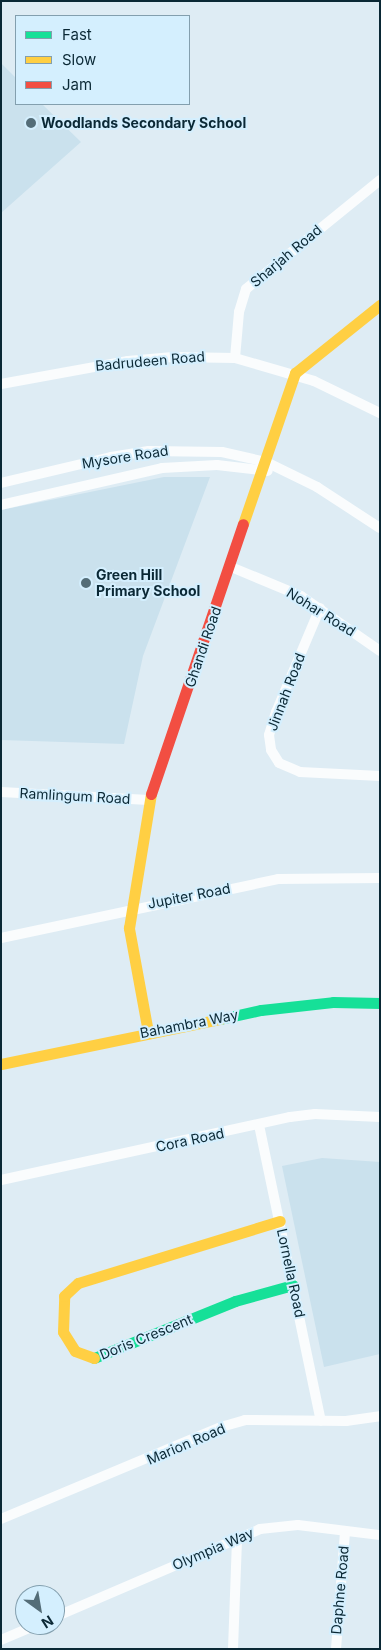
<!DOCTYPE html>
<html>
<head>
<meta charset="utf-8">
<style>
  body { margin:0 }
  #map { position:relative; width:381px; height:1650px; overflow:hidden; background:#deecf4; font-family:Inter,sans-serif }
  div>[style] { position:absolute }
  .built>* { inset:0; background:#cae1ed }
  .street>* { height:10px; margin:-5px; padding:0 5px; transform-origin:5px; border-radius:5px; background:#fafcfd }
  .fast>* { height:11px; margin:-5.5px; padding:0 5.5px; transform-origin:5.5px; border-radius:5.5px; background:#16e098 }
  .slow>* { height:11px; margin:-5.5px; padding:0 5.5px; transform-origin:5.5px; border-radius:5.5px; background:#ffcf43 }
  .jam>* { height:11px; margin:-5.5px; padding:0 5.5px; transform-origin:5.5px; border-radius:5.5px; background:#f24e42 }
  .dots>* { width:14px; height:14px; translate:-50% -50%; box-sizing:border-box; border:2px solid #d4effe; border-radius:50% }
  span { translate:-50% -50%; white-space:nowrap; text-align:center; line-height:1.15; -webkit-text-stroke:4px #d4effe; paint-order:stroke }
  .poi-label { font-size:14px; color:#0a2835; font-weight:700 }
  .left { translate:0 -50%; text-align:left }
  .street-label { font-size:14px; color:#0a2835 }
  .frame { position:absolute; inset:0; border:2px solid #0a2835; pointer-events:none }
  .legend { position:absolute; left:15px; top:15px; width:175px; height:90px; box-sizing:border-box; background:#d4effe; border:1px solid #839fae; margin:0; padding:6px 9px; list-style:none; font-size:15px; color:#0a2835 }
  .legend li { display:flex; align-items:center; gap:10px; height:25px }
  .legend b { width:25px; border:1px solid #839fae }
  .north { position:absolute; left:15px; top:1585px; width:50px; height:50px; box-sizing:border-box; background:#d4effe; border:1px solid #839fae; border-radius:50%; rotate:148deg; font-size:14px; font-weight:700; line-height:20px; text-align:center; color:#0a2835 }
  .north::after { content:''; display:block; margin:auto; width:18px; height:22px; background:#546d78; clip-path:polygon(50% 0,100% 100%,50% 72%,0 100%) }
</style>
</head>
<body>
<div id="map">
  <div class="built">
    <i style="clip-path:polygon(1px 63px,16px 78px,16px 104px,42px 104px,81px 142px,1px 213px)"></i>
    <i style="clip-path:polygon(164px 477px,210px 477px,143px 656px,124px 744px,1px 740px,1px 510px)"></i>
    <i style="clip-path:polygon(322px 1158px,380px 1162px,380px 1354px,324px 1367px,282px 1166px)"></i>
  </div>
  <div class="street">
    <i style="left:235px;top:358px;width:46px;rotate:-85deg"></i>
    <i style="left:239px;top:312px;width:24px;rotate:-73deg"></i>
    <i style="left:246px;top:289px;width:173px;rotate:-39.1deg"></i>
    <i style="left:1px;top:384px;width:129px;rotate:-10.3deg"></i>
    <i style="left:128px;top:361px;width:45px;rotate:-5.1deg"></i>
    <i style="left:173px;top:357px;width:62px;rotate:0.9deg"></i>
    <i style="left:235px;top:358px;width:82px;rotate:16.2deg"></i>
    <i style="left:314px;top:381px;width:73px;rotate:25.9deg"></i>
    <i style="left:1px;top:483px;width:113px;rotate:-13.3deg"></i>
    <i style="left:111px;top:457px;width:38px;rotate:-9deg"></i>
    <i style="left:149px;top:451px;width:73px;rotate:0.8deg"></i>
    <i style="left:222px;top:452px;width:45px;rotate:12.8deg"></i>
    <i style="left:266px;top:462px;width:57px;rotate:26.1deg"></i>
    <i style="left:317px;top:487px;width:75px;rotate:33.1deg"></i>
    <i style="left:1px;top:505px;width:165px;rotate:-12.9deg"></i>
    <i style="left:162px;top:468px;width:55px;rotate:-3.1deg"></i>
    <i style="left:217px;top:465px;width:51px;rotate:6.7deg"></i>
    <i style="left:231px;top:567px;width:76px;rotate:22.5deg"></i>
    <i style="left:301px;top:596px;width:96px;rotate:34.8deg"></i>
    <i style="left:320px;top:608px;width:113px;rotate:112.9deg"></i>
    <i style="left:276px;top:712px;width:24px;rotate:107deg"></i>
    <i style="left:269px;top:735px;width:15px;rotate:82deg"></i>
    <i style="left:271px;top:750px;width:15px;rotate:58deg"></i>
    <i style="left:279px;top:763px;width:23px;rotate:23deg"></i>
    <i style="left:300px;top:772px;width:80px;rotate:2.9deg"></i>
    <i style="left:1px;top:792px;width:148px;rotate:3.1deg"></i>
    <i style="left:1px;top:938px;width:283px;rotate:-12deg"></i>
    <i style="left:278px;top:879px;width:102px;rotate:-0.6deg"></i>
    <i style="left:259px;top:1125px;width:302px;rotate:78.2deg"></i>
    <i style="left:1px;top:1180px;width:296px;rotate:-12.3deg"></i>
    <i style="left:290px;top:1117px;width:25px;rotate:-7deg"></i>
    <i style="left:315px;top:1114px;width:65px;rotate:2.6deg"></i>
    <i style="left:1px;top:1519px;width:238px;rotate:-22.7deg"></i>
    <i style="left:221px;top:1427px;width:25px;rotate:-16deg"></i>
    <i style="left:245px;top:1420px;width:101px;rotate:0.6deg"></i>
    <i style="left:346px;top:1421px;width:34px;rotate:-8deg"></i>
    <i style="left:55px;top:1617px;width:223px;rotate:-23.2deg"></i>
    <i style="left:260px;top:1529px;width:38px;rotate:-6deg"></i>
    <i style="left:298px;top:1525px;width:83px;rotate:7deg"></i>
    <i style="left:1px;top:1640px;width:38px;rotate:-23deg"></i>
    <i style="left:233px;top:1649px;width:111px;rotate:-87.9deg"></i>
    <i style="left:336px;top:1649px;width:118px;rotate:-85.6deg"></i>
  </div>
  <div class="fast">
    <i style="left:220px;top:1019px;width:42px;rotate:-12.4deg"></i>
    <i style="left:261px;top:1010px;width:72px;rotate:-6.3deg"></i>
    <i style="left:333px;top:1002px;width:47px;rotate:1.2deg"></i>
    <i style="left:94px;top:1358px;width:152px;rotate:-22deg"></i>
    <i style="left:235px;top:1301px;width:60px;rotate:-15.4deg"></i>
  </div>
  <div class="slow">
    <i style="left:243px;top:524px;width:160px;rotate:-71deg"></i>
    <i style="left:295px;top:373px;width:109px;rotate:-38.7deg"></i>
    <i style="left:148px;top:1032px;width:106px;rotate:-100.4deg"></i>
    <i style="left:129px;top:928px;width:136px;rotate:-80.7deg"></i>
    <i style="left:1px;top:1064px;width:224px;rotate:-11.6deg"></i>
    <i style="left:94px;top:1358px;width:20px;rotate:-160deg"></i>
    <i style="left:75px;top:1351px;width:22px;rotate:-122deg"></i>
    <i style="left:63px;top:1332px;width:36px;rotate:-88deg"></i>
    <i style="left:64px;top:1296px;width:19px;rotate:-43deg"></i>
    <i style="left:78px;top:1283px;width:211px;rotate:-17.1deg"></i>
  </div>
  <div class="jam">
    <i style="left:151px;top:794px;width:285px;rotate:-71.2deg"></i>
  </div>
  <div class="dots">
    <i style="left:31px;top:123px;background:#546d78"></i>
    <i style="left:86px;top:583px;background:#546d78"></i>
  </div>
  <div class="poi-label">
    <span class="left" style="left:41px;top:123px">Woodlands Secondary School</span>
    <span class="left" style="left:96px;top:583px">Green Hill<br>Primary School</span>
  </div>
  <div class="street-label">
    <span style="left:286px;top:256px;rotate:-40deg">Sharjah Road</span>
    <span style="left:150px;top:361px;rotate:-5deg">Badrudeen Road</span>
    <span style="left:125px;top:457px;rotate:-9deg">Mysore Road</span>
    <span style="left:321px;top:612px;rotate:32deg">Nohar Road</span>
    <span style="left:203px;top:647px;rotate:-71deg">Ghandi Road</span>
    <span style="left:286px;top:692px;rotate:-69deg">Jinnah Road</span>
    <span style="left:75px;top:796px;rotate:3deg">Ramlingum Road</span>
    <span style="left:189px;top:896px;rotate:-11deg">Jupiter Road</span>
    <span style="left:189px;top:1024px;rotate:-11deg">Bahambra Way</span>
    <span style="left:190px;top:1140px;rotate:-12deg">Cora Road</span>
    <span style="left:291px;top:1273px;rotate:78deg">Lornella Road</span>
    <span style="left:146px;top:1337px;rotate:-22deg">Doris Crescent</span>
    <span style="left:186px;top:1444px;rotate:-23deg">Marion Road</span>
    <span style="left:213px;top:1549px;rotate:-23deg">Olympia Way</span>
    <span style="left:340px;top:1590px;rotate:-85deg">Daphne Road</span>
  </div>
  <div class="frame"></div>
  <ul class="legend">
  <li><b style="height:6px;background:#16e098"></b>Fast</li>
  <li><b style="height:6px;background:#ffcf43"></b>Slow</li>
  <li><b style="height:6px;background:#f24e42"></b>Jam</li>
  </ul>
  <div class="north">N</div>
</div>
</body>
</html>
